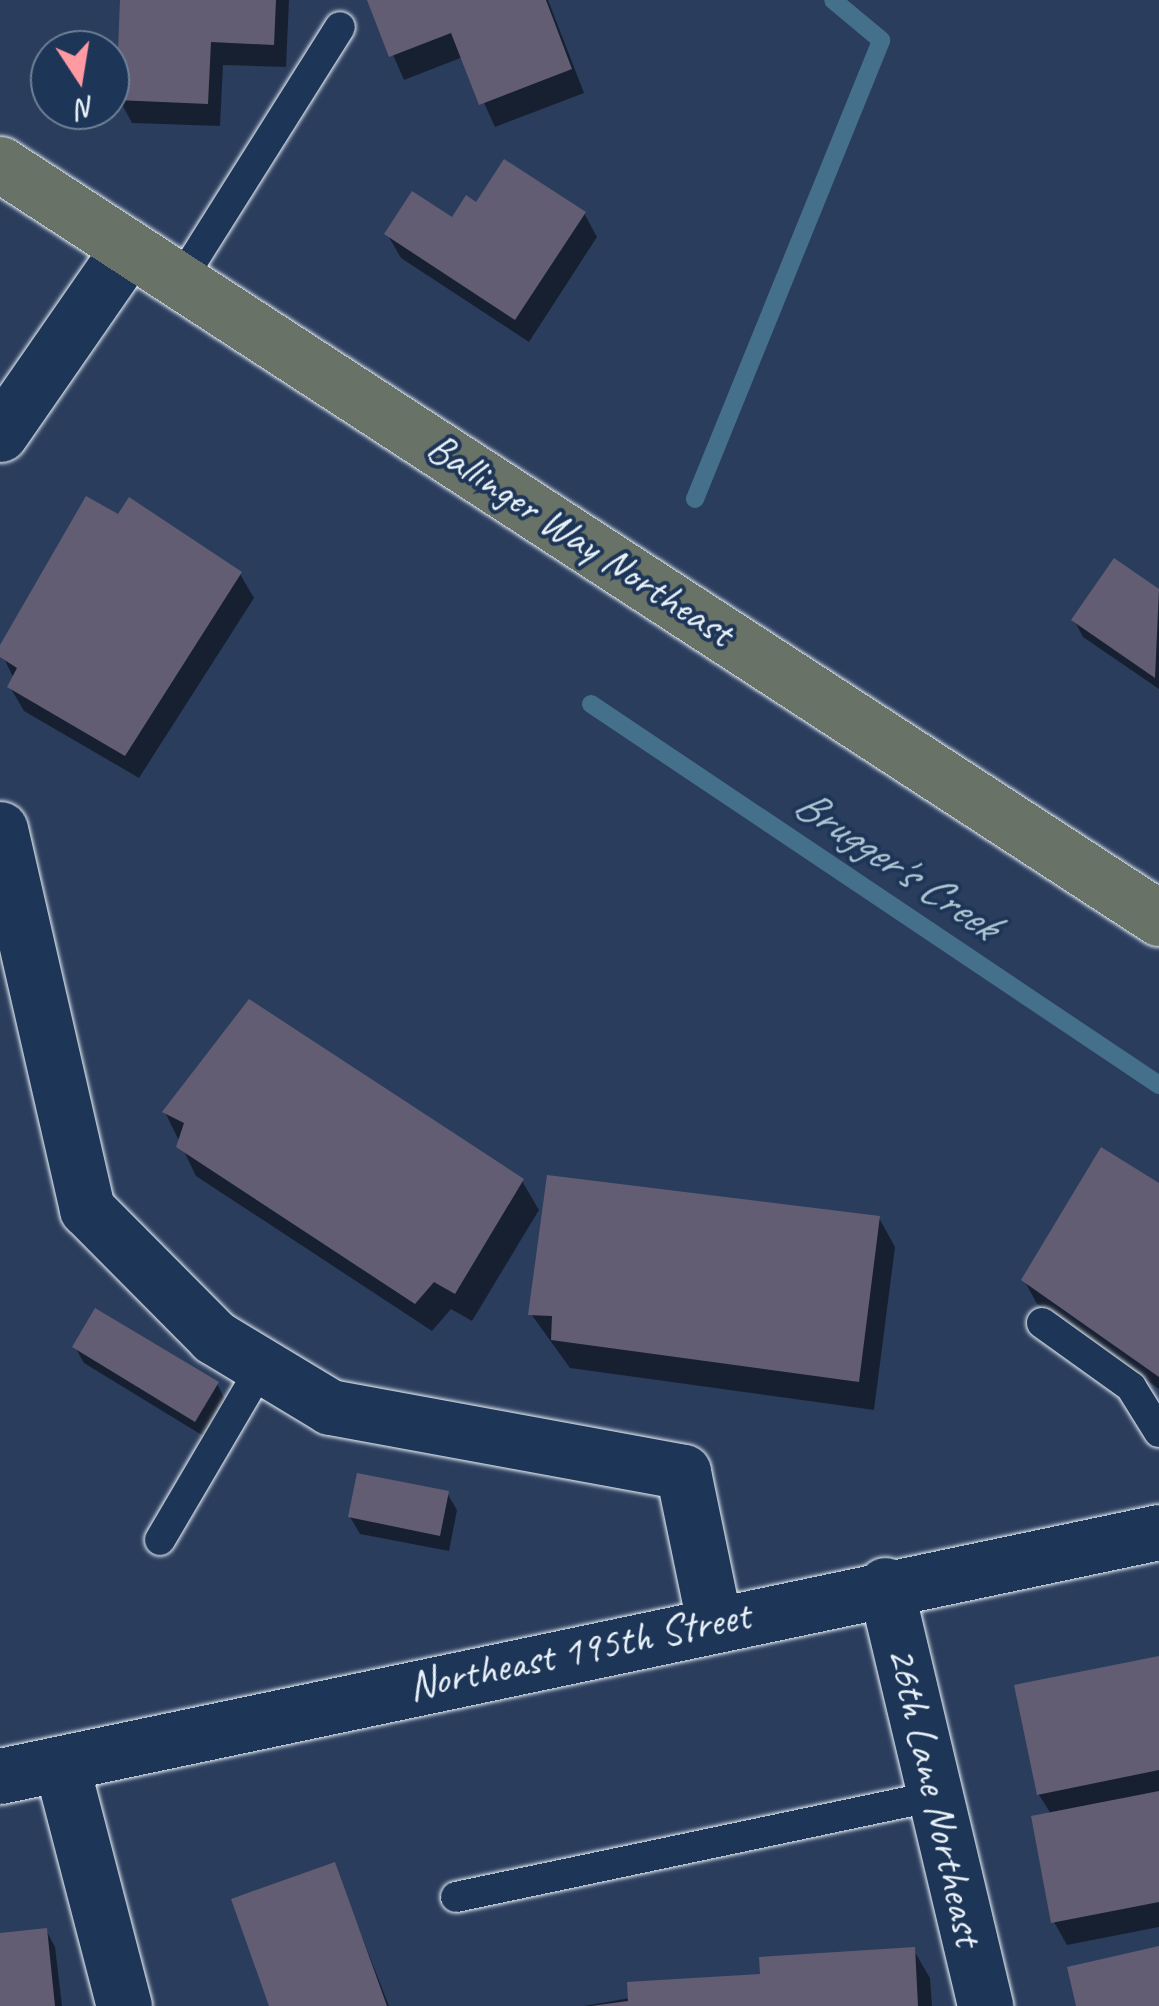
<!DOCTYPE html>
<html>
<head>
<meta charset="utf-8">
<style>
  body { margin:0 }
  #map { position:relative; width:1159px; height:2006px; overflow:hidden; background:#2b3d5d; font-family:Caveat,sans-serif }
  div>[style] { position:absolute }
  .shadow>* { inset:0; background:#0007 }
  .stream>* { height:18px; margin:-9px; padding:0 9px; transform-origin:9px; border-radius:9px; background:#45708b }
  .building>* { inset:0; background:#625d73 }
  .roads { filter:drop-shadow(0 0 2px #e8f1f8) drop-shadow(0 0 2px #e8f1f8) }
  .lane>* { height:30px; margin:-15px; padding:0 15px; transform-origin:15px; border-radius:15px; background:#1d3557 }
  .street>* { height:55px; margin:-27.5px; padding:0 27.5px; transform-origin:27.5px; border-radius:27.5px; background:#1d3557 }
  .secondary>* { height:55px; margin:-27.5px; padding:0 27.5px; transform-origin:27.5px; border-radius:27.5px; background:#1d3557 }
  .primary>* { height:55px; margin:-27.5px; padding:0 27.5px; transform-origin:27.5px; border-radius:27.5px; background:#697266 }
  span { translate:-50% -50%; white-space:nowrap; text-align:center; line-height:1.15; -webkit-text-stroke:8px #1d3557; paint-order:stroke }
  .street-label { font-size:42px; color:#e8f1f8 }
  .water-label { font-size:45px; color:#afc4d2; font-style:italic }
  .north { position:absolute; left:30px; top:30px; width:100px; height:100px; box-sizing:border-box; background:#1d3557; border:2px solid #6e8097; border-radius:50%; rotate:168deg; font-size:28px; font-weight:700; line-height:40px; text-align:center; color:#e8f1f8 }
  .north::after { content:''; display:block; margin:auto; width:35px; height:45px; background:#ff9aa2; clip-path:polygon(50% 0,100% 100%,50% 72%,0 100%) }
</style>
</head>
<body>
<div id="map">
  <div class="shadow">
    <i style="clip-path:polygon(123px 0,289px 0,286px 67px,223px 65px,220px 126px,132px 123px,119px 99px)"></i>
    <i style="clip-path:polygon(369px 0,548px 0,584px 93px,495px 127px,463px 57px,404px 80px)"></i>
    <i style="clip-path:polygon(477px 205px,584px 213px,597px 237px,529px 342px,401px 258px,387px 234px,452px 220px)"></i>
    <i style="clip-path:polygon(1115px 562px,1159px 592px,1159px 689px,1083px 637px,1074px 620px)"></i>
    <i style="clip-path:polygon(240px 574px,254px 598px,139px 778px,24px 711px,10px 687px,14px 679px,0 650px)"></i>
    <i style="clip-path:polygon(165px 1112px,522px 1181px,539px 1210px,472px 1321px,451px 1309px,432px 1331px,196px 1176px)"></i>
    <i style="clip-path:polygon(1159px 1186px,1159px 1389px,1037px 1304px,1024px 1280px)"></i>
    <i style="clip-path:polygon(879px 1218px,895px 1247px,874px 1410px,570px 1368px,531px 1314px)"></i>
    <i style="clip-path:polygon(75px 1347px,217px 1384px,226px 1401px,205px 1437px,84px 1363px)"></i>
    <i style="clip-path:polygon(447px 1493px,457px 1510px,449px 1551px,360px 1534px,350px 1517px)"></i>
    <i style="clip-path:polygon(1159px 1659px,1159px 1927px,1067px 1945px,1054px 1922px,1051px 1814px,1039px 1795px,1017px 1687px)"></i>
    <i style="clip-path:polygon(334px 1865px,389px 2006px,272px 2006px)"></i>
    <i style="clip-path:polygon(46px 1930px,55px 1947px,62px 2006px,0 2006px,0 1936px)"></i>
    <i style="clip-path:polygon(913px 1949px,930px 1978px,932px 2006px,584px 2006px)"></i>
  </div>
  <div class="stream">
    <i style="left:695px;top:499px;width:495px;rotate:-67.9deg"></i>
    <i style="left:881px;top:40px;width:62px;rotate:-140.2deg"></i>
    <i style="left:591px;top:704px;width:684px;rotate:33.85deg"></i>
  </div>
  <div class="building">
    <i style="clip-path:polygon(120px 0,276px 0,274px 45px,211px 42px,208px 104px,116px 100px)"></i>
    <i style="clip-path:polygon(367px 0,546px 0,572px 69px,479px 105px,451px 33px,389px 57px)"></i>
    <i style="clip-path:polygon(504px 159px,586px 212px,515px 320px,384px 234px,412px 191px,452px 217px,466px 195px,476px 202px)"></i>
    <i style="clip-path:polygon(86px 496px,118px 514px,129px 497px,242px 572px,125px 756px,7px 687px,17px 668px,0 657px,0 645px)"></i>
    <i style="clip-path:polygon(1114px 558px,1159px 589px,1155px 678px,1071px 620px)"></i>
    <i style="clip-path:polygon(249px 999px,524px 1179px,455px 1294px,434px 1282px,415px 1304px,176px 1147px,184px 1123px,162px 1112px)"></i>
    <i style="clip-path:polygon(1101px 1147px,1159px 1183px,1159px 1377px,1021px 1280px)"></i>
    <i style="clip-path:polygon(547px 1175px,880px 1216px,859px 1382px,551px 1340px,552px 1316px,528px 1315px)"></i>
    <i style="clip-path:polygon(95px 1308px,219px 1382px,195px 1422px,72px 1347px)"></i>
    <i style="clip-path:polygon(357px 1473px,449px 1491px,440px 1536px,348px 1517px)"></i>
    <i style="clip-path:polygon(1159px 1656px,1159px 1770px,1037px 1795px,1014px 1685px)"></i>
    <i style="clip-path:polygon(1159px 1791px,1159px 1902px,1051px 1923px,1031px 1816px)"></i>
    <i style="clip-path:polygon(335px 1862px,387px 2006px,269px 2006px,231px 1899px)"></i>
    <i style="clip-path:polygon(47px 1928px,55px 2006px,0 2006px,0 1933px)"></i>
    <i style="clip-path:polygon(1159px 1946px,1159px 2006px,1076px 2006px,1067px 1967px)"></i>
    <i style="clip-path:polygon(915px 1947px,918px 2006px,591px 2006px,628px 2001px,627px 1982px,760px 1974px,759px 1957px)"></i>
  </div>
  <div class="roads">
    <div class="lane">
      <i style="left:180px;top:281px;width:300px;rotate:-57.8deg"></i>
      <i style="left:1042px;top:1323px;width:110px;rotate:35.7deg"></i>
      <i style="left:1131px;top:1387px;width:53px;rotate:58.1deg"></i>
      <i style="left:160px;top:1540px;width:202px;rotate:-59.6deg"></i>
      <i style="left:456px;top:1897px;width:490px;rotate:-11.9deg"></i>
    </div>
    <div class="street">
      <i style="left:0;top:434px;width:226px;rotate:-55.3deg"></i>
      <i style="left:0;top:829px;width:390px;rotate:77.1deg"></i>
      <i style="left:87px;top:1209px;width:180px;rotate:45.2deg"></i>
      <i style="left:214px;top:1337px;width:135px;rotate:31.1deg"></i>
      <i style="left:330px;top:1407px;width:359px;rotate:10.4deg"></i>
      <i style="left:683px;top:1472px;width:153px;rotate:78.3deg"></i>
      <i style="left:885px;top:1585px;width:433px;rotate:76.6deg"></i>
      <i style="left:61px;top:1764px;width:250px;rotate:75.4deg"></i>
    </div>
    <div class="secondary">
      <i style="left:0;top:1776px;width:1184px;rotate:-11.89deg"></i>
    </div>
    <div class="primary">
      <i style="left:0;top:164px;width:1383px;rotate:33.05deg"></i>
    </div>
  </div>
  <div class="street-label">
    <span style="left:580px;top:540px;rotate:33deg">Ballinger Way Northeast</span>
    <span style="left:579px;top:1651px;rotate:-12deg">Northeast 195th Street</span>
    <span style="left:935px;top:1796px;rotate:77deg">26th Lane Northeast</span>
  </div>
  <div class="water-label">
    <span style="left:896px;top:864px;rotate:34deg">Brugger's Creek</span>
  </div>
  <div class="north">N</div>
</div>
</body>
</html>
